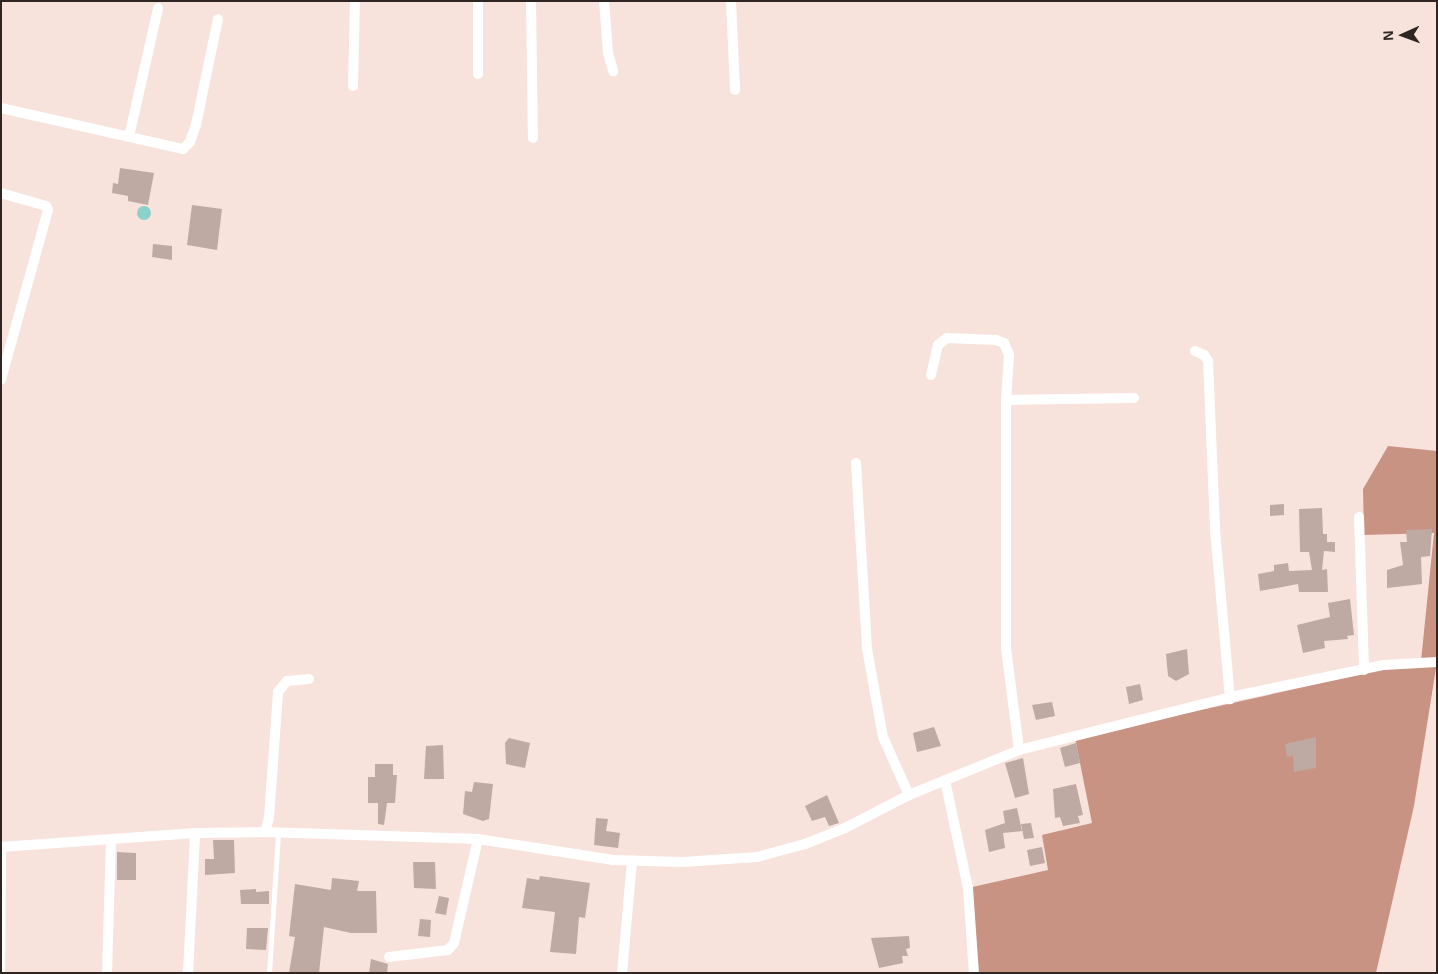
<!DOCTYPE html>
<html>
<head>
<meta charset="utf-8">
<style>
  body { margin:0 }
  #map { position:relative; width:1438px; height:974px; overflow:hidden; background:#f8e2dc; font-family:Helvetica,sans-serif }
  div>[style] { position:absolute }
  .forest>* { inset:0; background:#c99384 }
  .water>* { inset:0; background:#8cd0ca }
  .round { border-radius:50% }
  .building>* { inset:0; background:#bea9a3 }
  .lane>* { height:5px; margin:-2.5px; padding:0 2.5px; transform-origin:2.5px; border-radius:2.5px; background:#fff }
  .street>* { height:10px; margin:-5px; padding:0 5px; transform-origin:5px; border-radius:5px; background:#fff }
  span { translate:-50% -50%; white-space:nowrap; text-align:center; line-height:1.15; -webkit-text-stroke:4.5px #f8e2dc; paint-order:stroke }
  .frame { position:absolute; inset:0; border:2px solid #2f2624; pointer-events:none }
  .north { position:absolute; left:1378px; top:10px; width:50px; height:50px; -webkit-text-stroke:4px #f8e2dc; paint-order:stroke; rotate:268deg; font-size:14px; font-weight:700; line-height:20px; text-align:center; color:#2f2624 }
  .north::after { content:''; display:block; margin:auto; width:18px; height:22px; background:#2f2624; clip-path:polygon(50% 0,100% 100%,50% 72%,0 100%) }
</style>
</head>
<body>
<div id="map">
  <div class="forest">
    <i style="clip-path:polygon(1388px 446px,1437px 451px,1437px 662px,1414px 806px,1376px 973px,974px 973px,968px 888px,1048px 870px,1042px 835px,1092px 823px,1075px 738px,1421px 661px,1434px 533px,1364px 535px,1363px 489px)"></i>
  </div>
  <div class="water">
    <i class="round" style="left:137px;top:206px;width:14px;height:14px"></i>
  </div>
  <div class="building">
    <i style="clip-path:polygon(120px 168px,154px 173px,148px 205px,128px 201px,128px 196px,112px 193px,113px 183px,118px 184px)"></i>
    <i style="clip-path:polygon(192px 205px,222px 209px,217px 250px,187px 245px)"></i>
    <i style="clip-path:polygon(153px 244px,172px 246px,172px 260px,152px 257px)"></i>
    <i style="clip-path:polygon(1284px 504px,1284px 515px,1270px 516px,1270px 505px)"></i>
    <i style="clip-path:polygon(1322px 508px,1323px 534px,1327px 534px,1327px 542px,1335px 542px,1335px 552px,1324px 551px,1322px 570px,1327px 569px,1328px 592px,1299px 592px,1298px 584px,1260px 591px,1258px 574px,1274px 571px,1274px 565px,1288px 563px,1289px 571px,1312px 570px,1309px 552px,1300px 552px,1299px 509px)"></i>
    <i style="clip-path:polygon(1432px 529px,1430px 556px,1421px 557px,1422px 584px,1387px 588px,1387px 570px,1403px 565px,1400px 542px,1407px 542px,1406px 530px)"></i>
    <i style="clip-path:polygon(1350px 599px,1354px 635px,1347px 636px,1348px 639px,1324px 641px,1325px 648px,1303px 653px,1297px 625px,1330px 617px,1328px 603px)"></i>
    <i style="clip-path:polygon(1187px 649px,1189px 674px,1176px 681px,1168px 676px,1166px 654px)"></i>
    <i style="clip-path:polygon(1140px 684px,1143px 700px,1129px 704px,1126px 687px)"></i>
    <i style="clip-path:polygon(1052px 702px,1055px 716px,1036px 720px,1032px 705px)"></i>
    <i style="clip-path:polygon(934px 727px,941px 746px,917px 752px,913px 733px)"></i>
    <i style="clip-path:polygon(1316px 737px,1316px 768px,1294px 772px,1293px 756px,1287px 757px,1285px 744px)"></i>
    <i style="clip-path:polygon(509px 738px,530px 743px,525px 768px,506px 764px,505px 743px)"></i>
    <i style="clip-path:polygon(1076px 743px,1080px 763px,1065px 767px,1060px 748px)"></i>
    <i style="clip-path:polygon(443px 745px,444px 779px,424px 779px,426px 746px)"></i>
    <i style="clip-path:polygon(1023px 758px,1029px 794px,1015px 798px,1005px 763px)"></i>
    <i style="clip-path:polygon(375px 764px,393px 764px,393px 775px,397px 775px,395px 803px,387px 803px,384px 825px,378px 824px,378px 803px,368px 803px,368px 777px,375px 777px)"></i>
    <i style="clip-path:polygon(474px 782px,493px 784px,489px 819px,483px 821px,463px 814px,465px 791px,472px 792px)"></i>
    <i style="clip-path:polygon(1076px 784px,1083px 815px,1078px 816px,1080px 823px,1063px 826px,1060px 817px,1055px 818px,1053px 789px)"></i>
    <i style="clip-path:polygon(827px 795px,839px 823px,829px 826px,825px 817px,812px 821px,805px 806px)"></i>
    <i style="clip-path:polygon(1017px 808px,1022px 831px,1003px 833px,1005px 848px,989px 852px,985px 830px,1005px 823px,1003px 811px)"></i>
    <i style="clip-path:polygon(596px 818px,608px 819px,606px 831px,620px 833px,618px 848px,594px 845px)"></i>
    <i style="clip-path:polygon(1031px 823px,1034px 838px,1024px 839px,1021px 824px)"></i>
    <i style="clip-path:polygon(213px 840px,234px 840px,235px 873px,205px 875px,205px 859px,214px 859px)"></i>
    <i style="clip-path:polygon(1042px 847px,1045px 863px,1030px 866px,1027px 850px)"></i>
    <i style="clip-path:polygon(117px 852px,136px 853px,136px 880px,117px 880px)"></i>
    <i style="clip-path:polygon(413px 862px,435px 862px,436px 889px,414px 888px)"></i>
    <i style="clip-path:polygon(540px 876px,590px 883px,585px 918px,579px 917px,576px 954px,550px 952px,555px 912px,522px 908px,527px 878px,539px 880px)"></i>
    <i style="clip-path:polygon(332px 878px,359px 881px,357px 891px,376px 891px,377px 933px,351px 933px,324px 927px,319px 973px,289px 973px,295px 937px,289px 936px,295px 884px,331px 890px)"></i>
    <i style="clip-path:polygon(256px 889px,256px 892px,269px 891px,269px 904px,241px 904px,240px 890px)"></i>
    <i style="clip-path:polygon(439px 896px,449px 898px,446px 915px,435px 913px)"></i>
    <i style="clip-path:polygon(420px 919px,431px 920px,430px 937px,418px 936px)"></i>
    <i style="clip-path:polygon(247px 928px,268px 928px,266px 950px,246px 949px)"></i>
    <i style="clip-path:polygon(909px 936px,910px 948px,906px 949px,908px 956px,902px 956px,903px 963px,879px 968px,871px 938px)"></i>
    <i style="clip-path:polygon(371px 959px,388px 964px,387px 973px,369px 973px)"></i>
  </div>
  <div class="lane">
    <i style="left:2px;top:973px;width:126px;rotate:-89.5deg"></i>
    <i style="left:269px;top:973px;width:140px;rotate:-86.3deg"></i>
  </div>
  <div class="street">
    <i style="left:478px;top:1px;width:73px;rotate:90deg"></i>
    <i style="left:531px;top:1px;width:137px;rotate:89.2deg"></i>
    <i style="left:604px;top:1px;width:52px;rotate:85.6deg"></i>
    <i style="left:608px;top:53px;width:19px;rotate:74deg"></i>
    <i style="left:731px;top:1px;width:89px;rotate:87.4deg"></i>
    <i style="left:353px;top:86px;width:85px;rotate:-88.7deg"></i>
    <i style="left:1px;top:108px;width:187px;rotate:12.7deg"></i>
    <i style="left:183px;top:149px;width:10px;rotate:-45deg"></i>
    <i style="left:190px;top:142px;width:18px;rotate:-71deg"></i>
    <i style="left:196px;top:125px;width:108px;rotate:-78.3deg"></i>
    <i style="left:129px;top:137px;width:132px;rotate:-77.3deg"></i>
    <i style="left:1px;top:193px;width:47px;rotate:16.1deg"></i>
    <i style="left:46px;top:206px;width:4px;rotate:63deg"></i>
    <i style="left:48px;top:210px;width:176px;rotate:105.5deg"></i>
    <i style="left:1195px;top:351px;width:10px;rotate:24deg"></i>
    <i style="left:1204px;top:355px;width:7px;rotate:56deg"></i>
    <i style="left:1208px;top:361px;width:169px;rotate:87.6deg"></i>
    <i style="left:1215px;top:530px;width:170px;rotate:84.9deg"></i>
    <i style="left:931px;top:375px;width:31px;rotate:-77deg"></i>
    <i style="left:938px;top:345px;width:11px;rotate:-38deg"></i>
    <i style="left:947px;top:338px;width:49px;rotate:2.3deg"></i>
    <i style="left:996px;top:340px;width:9px;rotate:21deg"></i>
    <i style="left:1004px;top:343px;width:13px;rotate:67deg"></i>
    <i style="left:1009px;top:355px;width:45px;rotate:93.8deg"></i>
    <i style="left:1006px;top:400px;width:248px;rotate:90deg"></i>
    <i style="left:1006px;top:648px;width:103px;rotate:82.7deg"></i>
    <i style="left:1006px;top:400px;width:128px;rotate:-0.9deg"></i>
    <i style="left:856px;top:463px;width:186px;rotate:86.6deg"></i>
    <i style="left:867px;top:649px;width:89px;rotate:79.7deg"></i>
    <i style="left:883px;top:737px;width:64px;rotate:65.9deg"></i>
    <i style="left:1359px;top:517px;width:153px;rotate:88.1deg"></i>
    <i style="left:945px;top:780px;width:110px;rotate:78deg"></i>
    <i style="left:968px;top:888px;width:85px;rotate:86deg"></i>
    <i style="left:265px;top:832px;width:15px;rotate:-74deg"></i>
    <i style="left:269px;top:818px;width:126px;rotate:-85.9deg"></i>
    <i style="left:278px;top:692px;width:14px;rotate:-51deg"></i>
    <i style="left:287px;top:681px;width:22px;rotate:-5deg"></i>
    <i style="left:1px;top:847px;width:195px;rotate:-4.1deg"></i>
    <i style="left:195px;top:833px;width:70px;rotate:-0.8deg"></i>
    <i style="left:265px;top:832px;width:213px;rotate:1.9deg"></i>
    <i style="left:478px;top:839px;width:137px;rotate:8.8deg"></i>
    <i style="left:613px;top:860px;width:70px;rotate:1.6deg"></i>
    <i style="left:683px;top:862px;width:74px;rotate:-3.9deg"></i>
    <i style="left:757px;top:857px;width:50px;rotate:-15.2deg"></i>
    <i style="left:805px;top:844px;width:43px;rotate:-21.8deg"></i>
    <i style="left:845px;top:828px;width:72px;rotate:-27.3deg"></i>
    <i style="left:909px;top:795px;width:119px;rotate:-22.2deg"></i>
    <i style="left:1019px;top:750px;width:228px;rotate:-14deg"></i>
    <i style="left:1240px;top:695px;width:147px;rotate:-11.8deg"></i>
    <i style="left:1384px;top:665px;width:53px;rotate:-3.2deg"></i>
    <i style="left:389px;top:957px;width:59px;rotate:-6.8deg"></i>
    <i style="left:448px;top:950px;width:9px;rotate:-49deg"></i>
    <i style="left:454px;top:943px;width:107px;rotate:-77deg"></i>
    <i style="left:107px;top:973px;width:134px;rotate:-88.3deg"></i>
    <i style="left:188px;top:973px;width:140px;rotate:-87.1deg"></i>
    <i style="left:622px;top:973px;width:113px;rotate:-84.9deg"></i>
  </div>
  <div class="frame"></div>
  <div class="north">N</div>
</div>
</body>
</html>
